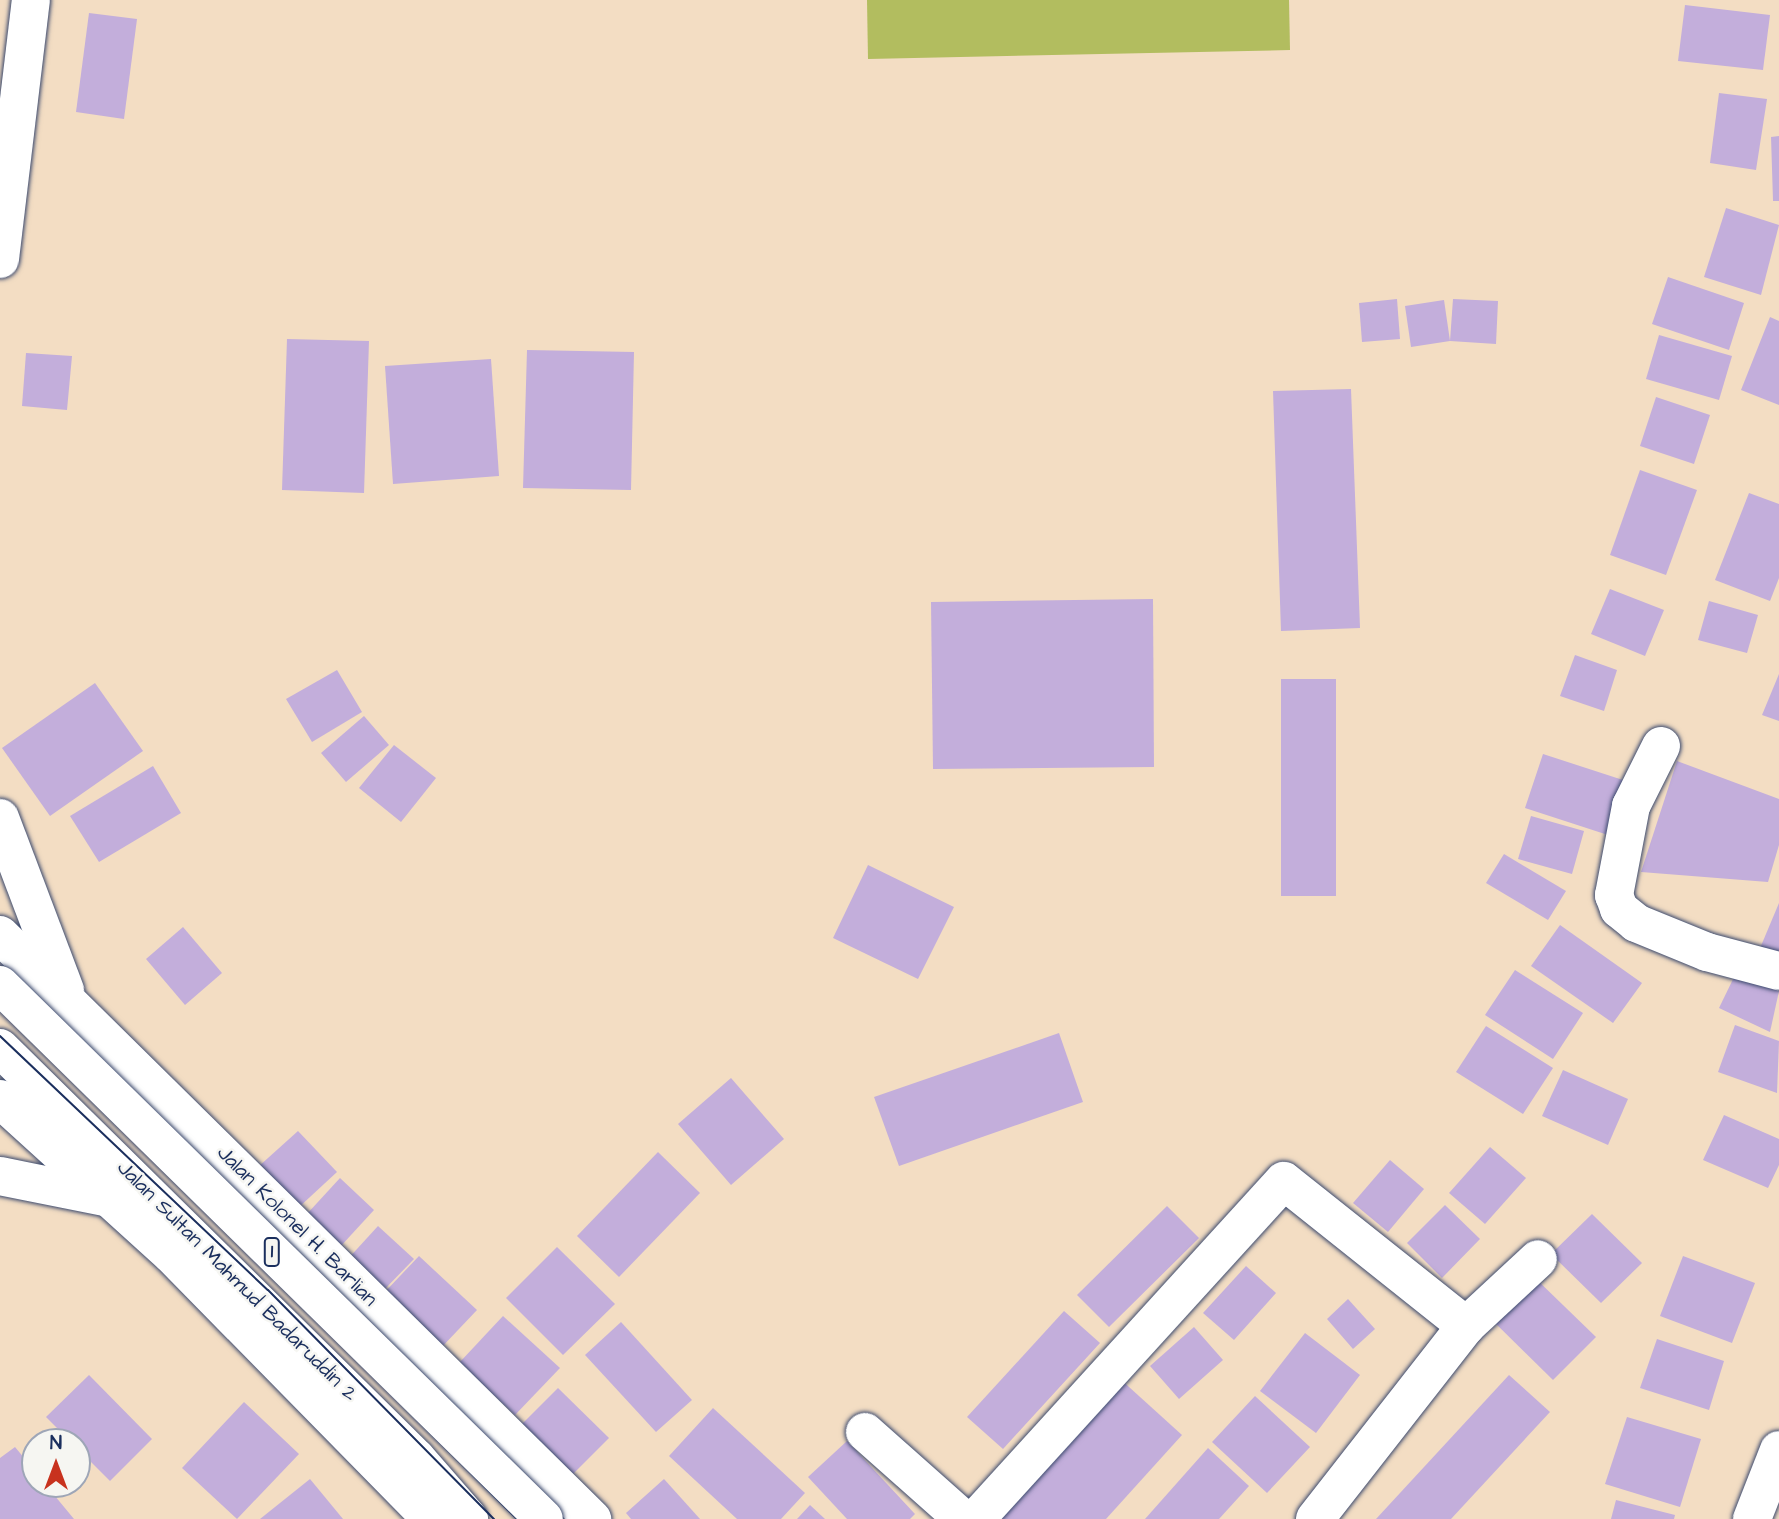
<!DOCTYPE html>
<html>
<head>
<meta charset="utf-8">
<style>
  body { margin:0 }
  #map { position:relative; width:1779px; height:1519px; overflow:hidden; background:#f3ddc3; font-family:"Architects Daughter",sans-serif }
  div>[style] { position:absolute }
  .green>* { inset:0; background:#b2bd5f }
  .building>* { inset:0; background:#c3aedb }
  .roads { filter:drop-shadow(0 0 2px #3b496d) drop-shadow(0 0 2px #3b496d) }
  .street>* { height:38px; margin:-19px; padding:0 19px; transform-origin:19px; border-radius:19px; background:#fff }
  .highway>* { height:38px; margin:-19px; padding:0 19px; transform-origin:19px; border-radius:19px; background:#fff }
  .tram>* { height:2px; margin:-1px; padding:0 1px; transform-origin:1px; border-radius:1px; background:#1b2f5e }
  .bridges { filter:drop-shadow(0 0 2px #3b496d) drop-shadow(0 0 2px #3b496d) }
  .highway-bridge>* { height:38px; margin:-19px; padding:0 19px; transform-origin:19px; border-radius:19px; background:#fff }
  span { translate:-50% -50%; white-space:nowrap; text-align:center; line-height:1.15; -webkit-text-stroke:5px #f6f6f2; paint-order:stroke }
  .shield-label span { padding:2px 5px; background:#f6f6f2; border:2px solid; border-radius:5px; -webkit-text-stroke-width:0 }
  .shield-label { font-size:19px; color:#1b2f5e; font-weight:700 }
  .street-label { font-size:21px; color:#1b2f5e }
  .north { position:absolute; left:21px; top:1428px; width:70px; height:70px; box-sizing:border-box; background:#f6f6f2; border:2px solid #9ea6b7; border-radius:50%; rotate:0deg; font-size:19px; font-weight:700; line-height:28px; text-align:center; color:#1b2f5e }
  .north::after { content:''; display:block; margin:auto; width:24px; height:32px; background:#c8321e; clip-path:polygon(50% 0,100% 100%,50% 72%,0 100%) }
</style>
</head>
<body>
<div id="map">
  <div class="green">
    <i style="clip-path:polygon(867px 0,1289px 0,1290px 50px,868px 59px)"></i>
  </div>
  <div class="building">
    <i style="clip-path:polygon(1685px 5px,1770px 15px,1763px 70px,1678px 61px)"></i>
    <i style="clip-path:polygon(89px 13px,137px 19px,124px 119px,76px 112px)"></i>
    <i style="clip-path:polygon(1719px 93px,1767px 99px,1756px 170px,1710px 163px)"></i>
    <i style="clip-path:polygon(1779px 136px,1779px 201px,1773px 201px,1771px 137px)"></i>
    <i style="clip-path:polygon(1726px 208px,1779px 225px,1761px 295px,1704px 277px)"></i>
    <i style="clip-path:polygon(1668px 277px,1744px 303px,1729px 350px,1652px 324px)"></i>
    <i style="clip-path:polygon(1397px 299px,1400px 339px,1362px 342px,1359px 303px)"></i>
    <i style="clip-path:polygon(1453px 299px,1498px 301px,1496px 344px,1450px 341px)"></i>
    <i style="clip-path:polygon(1444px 300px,1450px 341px,1411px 347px,1405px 306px)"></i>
    <i style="clip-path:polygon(1770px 317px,1779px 321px,1779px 405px,1741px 390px)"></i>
    <i style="clip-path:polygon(1659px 335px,1732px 356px,1719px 400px,1646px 379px)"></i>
    <i style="clip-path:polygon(287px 339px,369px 341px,364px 493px,282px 490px)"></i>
    <i style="clip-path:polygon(527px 350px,634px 352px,631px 490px,523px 488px)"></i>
    <i style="clip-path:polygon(26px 353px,72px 356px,67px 410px,22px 406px)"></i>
    <i style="clip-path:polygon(491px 359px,499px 476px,393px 484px,385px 366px)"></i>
    <i style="clip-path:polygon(1351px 389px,1360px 628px,1281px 631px,1273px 391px)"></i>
    <i style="clip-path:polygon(1656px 397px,1710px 415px,1694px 464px,1640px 446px)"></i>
    <i style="clip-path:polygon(1640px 470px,1697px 490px,1666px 575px,1610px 555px)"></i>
    <i style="clip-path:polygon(1749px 493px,1779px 504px,1779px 578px,1770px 601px,1715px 580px)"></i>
    <i style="clip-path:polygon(1610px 589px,1664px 610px,1645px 656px,1591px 634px)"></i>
    <i style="clip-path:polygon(1153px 599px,1154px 767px,933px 769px,931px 602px)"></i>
    <i style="clip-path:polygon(1709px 601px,1758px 615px,1747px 653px,1698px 640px)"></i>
    <i style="clip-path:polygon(1575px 655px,1617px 670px,1604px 711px,1560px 696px)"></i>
    <i style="clip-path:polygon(337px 670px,362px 712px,312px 742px,286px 699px)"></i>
    <i style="clip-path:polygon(1779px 674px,1779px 721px,1762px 715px)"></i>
    <i style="clip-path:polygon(1281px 679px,1336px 679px,1336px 896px,1281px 896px)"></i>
    <i style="clip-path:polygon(95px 683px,143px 751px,50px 816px,2px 748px)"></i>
    <i style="clip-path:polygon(364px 716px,389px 745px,346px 782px,321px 753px)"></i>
    <i style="clip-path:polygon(394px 745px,436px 778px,401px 822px,359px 788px)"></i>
    <i style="clip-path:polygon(1543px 754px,1626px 781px,1608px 835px,1525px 808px)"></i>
    <i style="clip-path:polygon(1677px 761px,1779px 799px,1779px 845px,1768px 882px,1641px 872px)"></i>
    <i style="clip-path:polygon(153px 766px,181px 813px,99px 862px,70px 816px)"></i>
    <i style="clip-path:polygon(1531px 816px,1584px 831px,1572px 874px,1518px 859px)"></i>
    <i style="clip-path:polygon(1504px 854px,1566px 891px,1548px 920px,1486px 883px)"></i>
    <i style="clip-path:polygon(868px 865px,954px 907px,918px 979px,833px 938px)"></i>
    <i style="clip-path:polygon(1779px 903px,1779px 958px,1758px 953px)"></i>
    <i style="clip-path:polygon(1560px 925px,1642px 983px,1613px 1023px,1531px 966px)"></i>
    <i style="clip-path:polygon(183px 927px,222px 973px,185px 1005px,146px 959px)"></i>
    <i style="clip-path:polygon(1515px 970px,1583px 1013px,1553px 1059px,1485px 1015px)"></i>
    <i style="clip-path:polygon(1737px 971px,1779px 991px,1770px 1032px,1719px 1008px)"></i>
    <i style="clip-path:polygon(1735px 1025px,1779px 1041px,1777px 1093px,1718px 1072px)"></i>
    <i style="clip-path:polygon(1486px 1026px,1553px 1068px,1523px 1114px,1456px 1072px)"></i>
    <i style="clip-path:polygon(1059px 1033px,1083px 1102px,899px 1166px,874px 1097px)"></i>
    <i style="clip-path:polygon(1563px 1070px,1628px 1099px,1608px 1145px,1542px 1116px)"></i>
    <i style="clip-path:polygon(731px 1078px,784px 1139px,731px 1185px,678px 1124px)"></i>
    <i style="clip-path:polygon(1724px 1115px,1779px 1139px,1779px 1165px,1768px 1188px,1703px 1160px)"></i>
    <i style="clip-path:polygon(298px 1131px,337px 1172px,297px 1209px,258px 1167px)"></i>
    <i style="clip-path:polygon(1490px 1147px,1526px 1178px,1485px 1224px,1449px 1193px)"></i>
    <i style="clip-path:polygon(658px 1152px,700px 1193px,619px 1277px,577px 1236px)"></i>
    <i style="clip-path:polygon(1390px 1160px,1424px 1189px,1388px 1232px,1353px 1203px)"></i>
    <i style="clip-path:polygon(340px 1178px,374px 1210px,340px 1247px,306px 1215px)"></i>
    <i style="clip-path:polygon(1445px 1205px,1480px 1239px,1442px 1278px,1407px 1243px)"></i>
    <i style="clip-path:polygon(1167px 1206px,1199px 1238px,1109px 1327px,1077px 1295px)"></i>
    <i style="clip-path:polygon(1592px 1214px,1642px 1263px,1601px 1303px,1551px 1254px)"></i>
    <i style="clip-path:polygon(378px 1226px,414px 1259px,381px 1293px,346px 1261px)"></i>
    <i style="clip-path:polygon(557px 1247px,615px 1304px,563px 1355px,506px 1298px)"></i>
    <i style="clip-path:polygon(419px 1256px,477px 1310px,440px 1349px,382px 1295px)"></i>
    <i style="clip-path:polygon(1683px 1256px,1755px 1283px,1732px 1343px,1660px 1316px)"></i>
    <i style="clip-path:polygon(1246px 1266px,1276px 1293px,1234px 1340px,1203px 1313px)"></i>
    <i style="clip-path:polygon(1532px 1275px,1596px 1337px,1553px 1380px,1490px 1318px)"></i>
    <i style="clip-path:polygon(1348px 1299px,1375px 1329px,1353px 1349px,1327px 1319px)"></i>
    <i style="clip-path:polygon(1064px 1311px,1100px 1343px,1003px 1449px,967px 1417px)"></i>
    <i style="clip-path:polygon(503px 1316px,560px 1368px,515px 1415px,459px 1363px)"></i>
    <i style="clip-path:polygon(621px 1322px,692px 1400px,656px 1432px,585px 1355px)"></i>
    <i style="clip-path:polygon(1194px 1327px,1223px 1360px,1179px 1399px,1150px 1366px)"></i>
    <i style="clip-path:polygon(1305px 1333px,1360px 1375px,1316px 1433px,1260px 1391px)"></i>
    <i style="clip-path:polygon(1657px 1339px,1724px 1361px,1709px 1410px,1640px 1388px)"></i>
    <i style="clip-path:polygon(89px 1375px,152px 1439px,110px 1481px,46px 1417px)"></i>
    <i style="clip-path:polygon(1509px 1375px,1550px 1412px,1451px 1519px,1376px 1519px)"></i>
    <i style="clip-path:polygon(1118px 1377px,1182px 1435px,1106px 1519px,1002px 1519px,995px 1513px)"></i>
    <i style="clip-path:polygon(558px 1388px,609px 1438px,570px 1477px,519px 1427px)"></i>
    <i style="clip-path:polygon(1255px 1396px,1310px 1447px,1267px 1493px,1212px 1442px)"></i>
    <i style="clip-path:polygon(244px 1402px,299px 1454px,237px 1519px,182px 1468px)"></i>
    <i style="clip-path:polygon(713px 1408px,805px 1493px,781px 1519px,737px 1519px,669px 1456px)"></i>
    <i style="clip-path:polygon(1627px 1417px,1701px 1439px,1680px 1507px,1605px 1484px)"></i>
    <i style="clip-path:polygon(847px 1441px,915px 1514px,910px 1519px,847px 1519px,808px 1477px)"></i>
    <i style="clip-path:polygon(15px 1447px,35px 1471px,35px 1484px,45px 1484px,74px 1519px,0 1519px,0 1458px)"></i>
    <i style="clip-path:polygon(1208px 1448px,1249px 1486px,1219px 1519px,1145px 1519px)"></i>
    <i style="clip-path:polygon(310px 1479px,343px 1519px,260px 1519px)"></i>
    <i style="clip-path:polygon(664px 1479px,700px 1519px,631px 1519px,626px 1513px)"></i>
    <i style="clip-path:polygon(1616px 1500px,1675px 1515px,1674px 1519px,1611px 1519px)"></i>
    <i style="clip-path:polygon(810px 1505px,825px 1519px,797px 1519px)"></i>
  </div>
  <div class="roads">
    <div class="street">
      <i style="left:1661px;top:746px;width:67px;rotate:116.6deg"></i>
      <i style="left:1631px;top:806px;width:91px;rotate:100.8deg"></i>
      <i style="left:1614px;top:895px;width:15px;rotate:70deg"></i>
      <i style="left:1619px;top:909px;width:22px;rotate:39deg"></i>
      <i style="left:1636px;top:923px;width:77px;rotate:22.2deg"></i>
      <i style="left:1707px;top:952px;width:74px;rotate:14.8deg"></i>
      <i style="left:865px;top:1432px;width:131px;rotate:41.6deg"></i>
      <i style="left:976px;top:1519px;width:457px;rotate:-47.7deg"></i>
      <i style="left:1284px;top:1181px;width:233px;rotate:38.5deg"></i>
      <i style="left:1315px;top:1519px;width:245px;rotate:-52deg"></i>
      <i style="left:1466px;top:1326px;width:98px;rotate:-42.9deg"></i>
      <i style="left:1752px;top:1519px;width:74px;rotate:-68.6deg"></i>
    </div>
    <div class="highway">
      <i style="left:0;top:259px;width:261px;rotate:-83.2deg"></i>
      <i style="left:0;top:818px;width:184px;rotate:69.3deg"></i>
      <i style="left:0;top:935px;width:832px;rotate:44.61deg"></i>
      <i style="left:0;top:1048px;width:584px;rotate:44.58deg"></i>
      <i style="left:416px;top:1458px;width:81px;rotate:49deg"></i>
      <i style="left:0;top:1099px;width:231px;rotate:42.2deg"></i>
      <i style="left:171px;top:1254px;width:371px;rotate:45.5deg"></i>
      <i style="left:0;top:1176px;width:106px;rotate:11.4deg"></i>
    </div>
  </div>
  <div class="tram">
    <i style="left:0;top:1005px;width:729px;rotate:44.83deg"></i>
    <i style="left:0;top:1036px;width:369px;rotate:43.5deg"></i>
    <i style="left:268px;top:1290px;width:322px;rotate:45.4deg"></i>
  </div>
  <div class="bridges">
    <div class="highway-bridge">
      <i style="left:0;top:985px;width:762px;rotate:44.47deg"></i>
    </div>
  </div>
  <div class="shield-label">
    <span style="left:272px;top:1252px">1</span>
  </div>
  <div class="street-label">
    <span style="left:297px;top:1226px;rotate:45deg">Jalan Kolonel H. Barlian</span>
    <span style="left:237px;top:1281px;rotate:45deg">Jalan Sultan Mahmud Badaruddin 2</span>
  </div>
  <div class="north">N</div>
</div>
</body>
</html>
